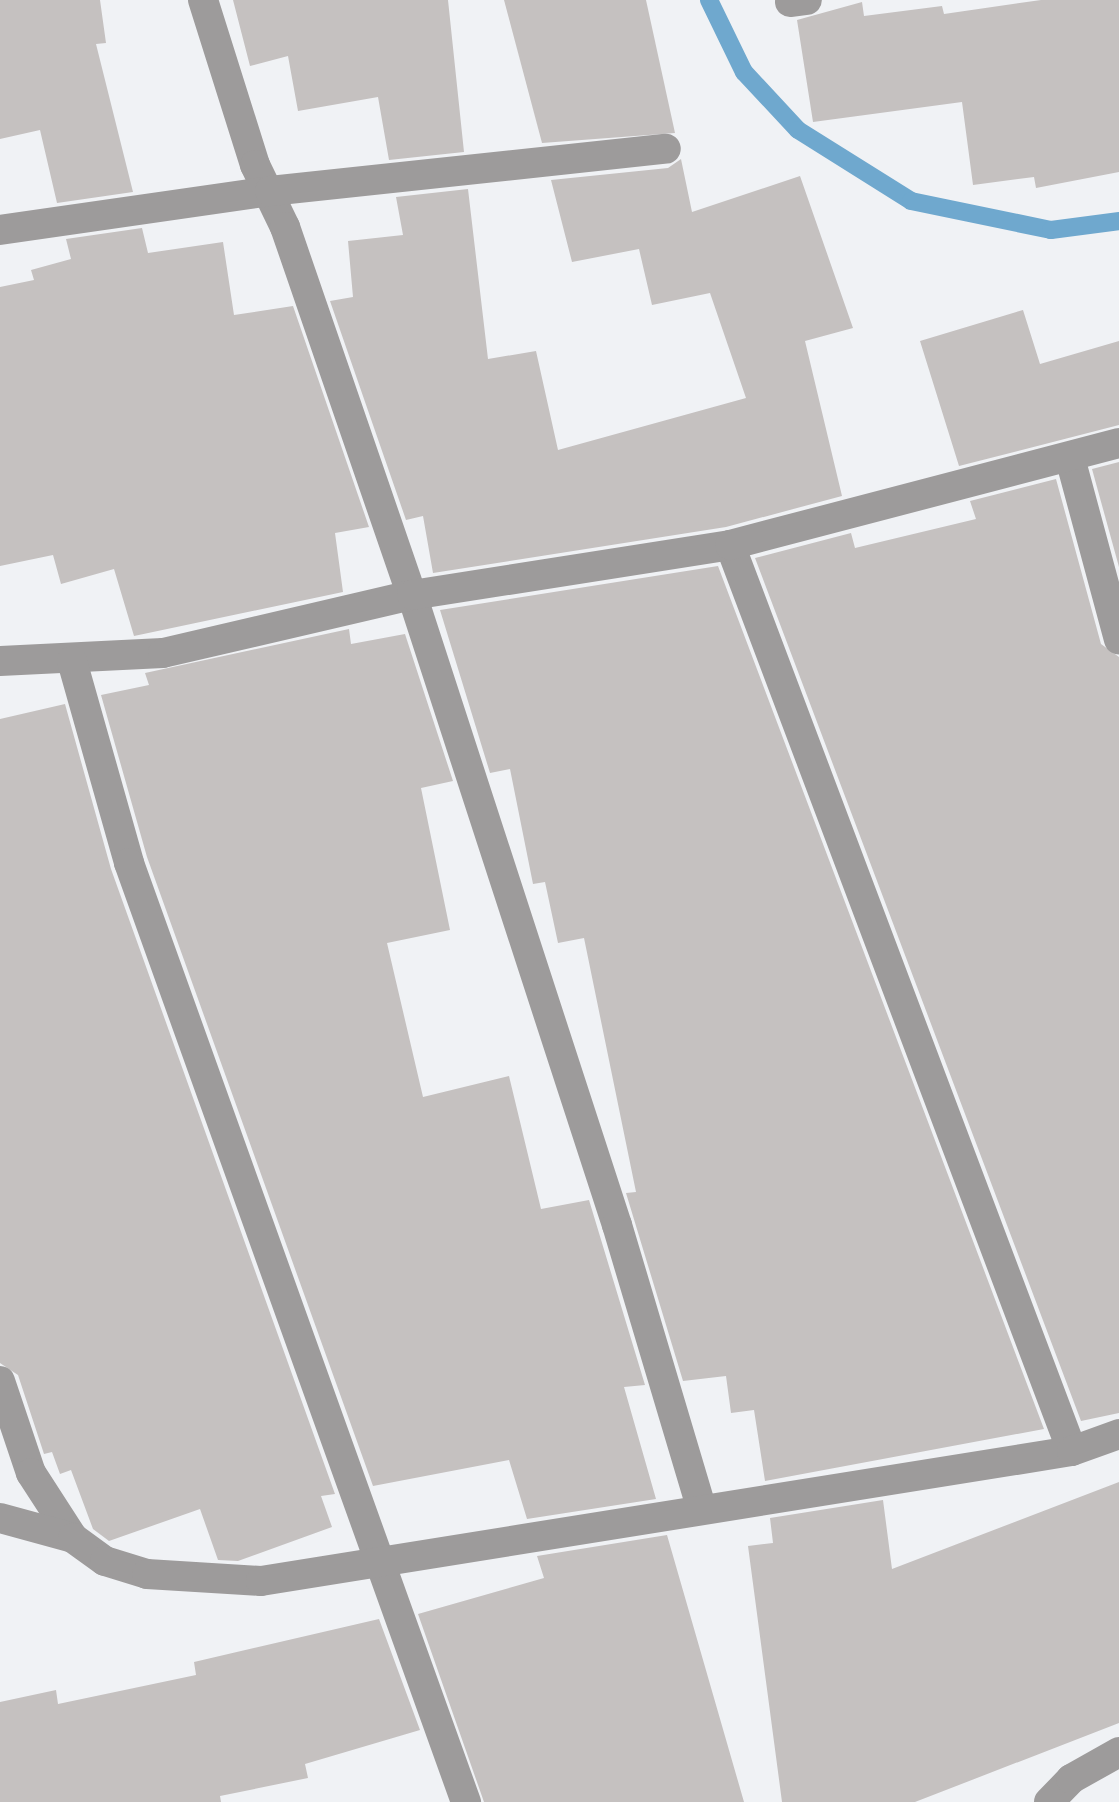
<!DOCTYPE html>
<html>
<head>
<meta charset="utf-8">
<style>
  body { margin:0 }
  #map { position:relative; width:1119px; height:1802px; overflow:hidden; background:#f0f2f5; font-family:Figtree,sans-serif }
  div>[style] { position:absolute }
  .stream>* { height:18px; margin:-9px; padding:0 9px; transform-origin:9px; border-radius:9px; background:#6fa8ce }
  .building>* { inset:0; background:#c5c1c0 }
  .minor>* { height:30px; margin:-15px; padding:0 15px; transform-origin:15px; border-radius:15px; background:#9d9b9b }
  span { translate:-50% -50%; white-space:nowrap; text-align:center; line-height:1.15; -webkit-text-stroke:8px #f0f2f5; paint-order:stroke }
</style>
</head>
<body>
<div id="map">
  <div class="stream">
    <i style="left:709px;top:0;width:80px;rotate:64.1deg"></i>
    <i style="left:744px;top:72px;width:79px;rotate:47deg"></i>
    <i style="left:798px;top:130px;width:133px;rotate:32.1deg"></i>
    <i style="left:911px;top:201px;width:143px;rotate:11.7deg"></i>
    <i style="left:1051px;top:230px;width:69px;rotate:-7.5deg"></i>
  </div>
  <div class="building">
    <i style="clip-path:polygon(0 0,100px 0,106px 43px,96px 44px,133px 192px,57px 203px,40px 130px,0 139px)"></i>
    <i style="clip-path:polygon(233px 0,448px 0,464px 152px,389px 160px,378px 97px,298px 111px,288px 56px,250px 66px)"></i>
    <i style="clip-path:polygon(504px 0,646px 0,675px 133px,542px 143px)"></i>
    <i style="clip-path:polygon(1041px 0,1119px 0,1119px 172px,1036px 188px,1034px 177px,973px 185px,962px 102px,813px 122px,797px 20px,862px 2px,864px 16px,942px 6px,944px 14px)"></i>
    <i style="clip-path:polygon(681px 159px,692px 212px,800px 176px,853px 328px,805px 341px,842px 496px,726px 527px,433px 573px,423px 516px,406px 520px,330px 301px,353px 297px,348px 241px,403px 235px,396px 197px,468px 189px,488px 359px,536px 351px,558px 450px,746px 398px,710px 293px,652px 305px,639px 249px,572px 262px,551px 180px,668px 168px)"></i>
    <i style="clip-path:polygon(142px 228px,148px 253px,223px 242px,234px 315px,293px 306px,369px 527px,335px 533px,343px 592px,134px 636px,114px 569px,61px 584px,53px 555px,0 566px,0 287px,34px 280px,31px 270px,71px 259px,66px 239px)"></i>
    <i style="clip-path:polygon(1023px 310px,1040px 364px,1119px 341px,1119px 425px,959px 466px,920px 341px)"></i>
    <i style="clip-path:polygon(1119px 462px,1119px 567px,1092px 469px)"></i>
    <i style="clip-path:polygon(1056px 479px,1101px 644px,1119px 657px,1119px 1413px,1081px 1421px,755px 558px,851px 533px,855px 548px,976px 519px,970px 501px)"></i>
    <i style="clip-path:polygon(718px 566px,1044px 1429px,765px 1481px,754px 1410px,731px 1413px,726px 1376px,683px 1381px,626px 1193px,636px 1192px,584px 938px,558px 943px,545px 882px,533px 884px,510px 769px,490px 773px,440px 610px)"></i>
    <i style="clip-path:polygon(349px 629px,351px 644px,405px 634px,453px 781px,421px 788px,450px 930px,387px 943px,423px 1097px,509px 1076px,541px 1209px,589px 1200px,645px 1385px,624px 1387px,656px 1499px,527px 1519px,509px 1460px,373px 1486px,147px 857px,101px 695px,149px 685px,145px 673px)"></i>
    <i style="clip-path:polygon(65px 704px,111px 869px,335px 1494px,321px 1496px,332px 1527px,238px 1561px,218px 1560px,200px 1509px,109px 1541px,93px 1529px,71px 1470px,60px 1474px,52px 1452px,44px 1454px,18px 1375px,0 1363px,0 719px)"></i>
    <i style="clip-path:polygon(1119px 1482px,1119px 1723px,915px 1802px,782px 1802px,748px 1546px,773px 1543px,770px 1518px,883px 1500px,892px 1569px)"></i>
    <i style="clip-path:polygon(667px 1535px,744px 1802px,484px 1802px,418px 1614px,544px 1578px,537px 1556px)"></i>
    <i style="clip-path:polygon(379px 1619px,420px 1730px,305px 1764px,308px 1778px,220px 1796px,221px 1802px,0 1802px,0 1702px,56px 1690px,58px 1704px,196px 1675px,194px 1662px)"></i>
  </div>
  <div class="minor">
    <i style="left:203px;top:0;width:173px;rotate:72.5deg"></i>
    <i style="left:255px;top:165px;width:69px;rotate:64.2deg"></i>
    <i style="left:285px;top:227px;width:389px;rotate:71deg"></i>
    <i style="left:412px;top:595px;width:663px;rotate:71.98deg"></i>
    <i style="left:617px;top:1225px;width:293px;rotate:73.4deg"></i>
    <i style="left:790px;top:2px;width:17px;rotate:-7deg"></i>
    <i style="left:0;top:230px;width:273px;rotate:-8.2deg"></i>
    <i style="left:270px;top:191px;width:398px;rotate:-6.1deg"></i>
    <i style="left:1070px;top:458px;width:188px;rotate:74.9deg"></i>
    <i style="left:730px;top:545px;width:968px;rotate:69.32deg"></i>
    <i style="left:0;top:661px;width:163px;rotate:-2.8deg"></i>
    <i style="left:163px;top:653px;width:256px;rotate:-13.1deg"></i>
    <i style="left:412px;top:595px;width:322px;rotate:-8.9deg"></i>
    <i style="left:730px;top:545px;width:402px;rotate:-14.7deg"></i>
    <i style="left:72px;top:661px;width:210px;rotate:74.2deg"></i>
    <i style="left:129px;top:863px;width:998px;rotate:70.26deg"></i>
    <i style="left:0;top:1381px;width:97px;rotate:71.4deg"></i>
    <i style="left:31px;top:1473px;width:77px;rotate:57.1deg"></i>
    <i style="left:0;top:1518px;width:76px;rotate:15.3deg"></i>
    <i style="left:73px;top:1538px;width:39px;rotate:36deg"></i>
    <i style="left:105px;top:1561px;width:44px;rotate:17.2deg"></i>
    <i style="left:147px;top:1574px;width:114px;rotate:3.5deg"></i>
    <i style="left:261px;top:1581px;width:821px;rotate:-9.11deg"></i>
    <i style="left:1072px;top:1451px;width:50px;rotate:-19.9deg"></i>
    <i style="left:1049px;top:1802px;width:32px;rotate:-46deg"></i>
    <i style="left:1071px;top:1779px;width:55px;rotate:-29.4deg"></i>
  </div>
</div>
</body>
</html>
